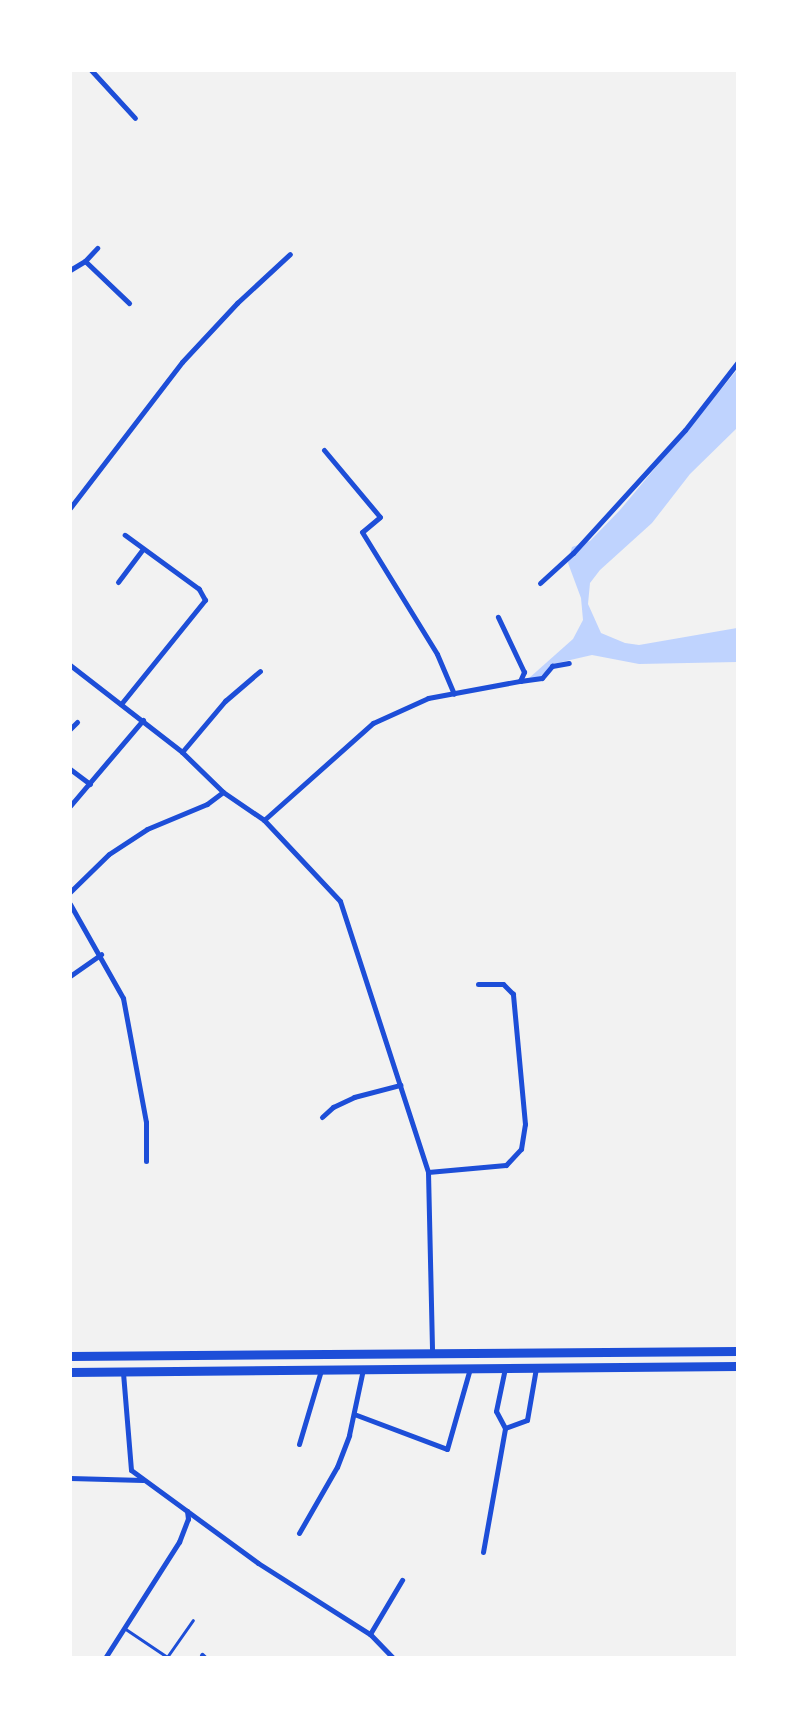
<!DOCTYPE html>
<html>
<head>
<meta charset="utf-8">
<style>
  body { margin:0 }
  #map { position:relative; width:808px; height:1728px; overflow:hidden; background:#f2f2f2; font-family:Cabin,sans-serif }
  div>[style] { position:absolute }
  .water>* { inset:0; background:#bfd3fe }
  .service>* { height:3px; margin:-1.5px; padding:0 1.5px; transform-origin:1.5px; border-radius:1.5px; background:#1d4ed8 }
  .minor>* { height:5px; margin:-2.5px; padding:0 2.5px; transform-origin:2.5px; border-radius:2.5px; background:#1d4ed8 }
  .primary>* { height:9px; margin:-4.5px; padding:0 4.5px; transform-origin:4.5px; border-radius:4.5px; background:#1d4ed8 }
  span { translate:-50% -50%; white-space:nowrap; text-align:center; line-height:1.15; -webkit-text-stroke:4.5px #fff; paint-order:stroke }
  .frame { position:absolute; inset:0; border:72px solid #fff; pointer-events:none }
</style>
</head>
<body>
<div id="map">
  <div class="water">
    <i style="clip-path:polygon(737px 370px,737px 428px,690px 474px,652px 523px,600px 570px,590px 583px,588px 604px,601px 633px,625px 643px,639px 645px,737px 628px,737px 662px,639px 664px,592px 655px,553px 664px,540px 677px,528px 679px,573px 639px,583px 620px,581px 598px,568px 563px,572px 547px,590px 541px,620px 510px)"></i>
  </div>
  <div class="service">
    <i style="left:124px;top:1628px;width:52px;rotate:34deg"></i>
    <i style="left:167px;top:1657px;width:45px;rotate:-54.9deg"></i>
  </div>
  <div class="minor">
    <i style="left:91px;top:70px;width:65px;rotate:47.5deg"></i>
    <i style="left:85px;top:261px;width:18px;rotate:-47deg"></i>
    <i style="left:70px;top:270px;width:17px;rotate:-31deg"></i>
    <i style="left:85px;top:261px;width:61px;rotate:43.7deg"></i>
    <i style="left:324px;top:450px;width:87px;rotate:50.1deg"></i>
    <i style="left:380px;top:517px;width:23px;rotate:140deg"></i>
    <i style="left:362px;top:532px;width:143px;rotate:58.4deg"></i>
    <i style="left:437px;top:654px;width:43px;rotate:67deg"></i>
    <i style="left:70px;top:508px;width:184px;rotate:-52.5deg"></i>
    <i style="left:182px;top:362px;width:81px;rotate:-47deg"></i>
    <i style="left:237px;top:303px;width:72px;rotate:-42.8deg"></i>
    <i style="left:118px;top:582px;width:40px;rotate:-53deg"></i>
    <i style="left:540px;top:583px;width:45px;rotate:-42.3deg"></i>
    <i style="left:573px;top:553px;width:166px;rotate:-47.7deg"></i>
    <i style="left:685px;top:430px;width:86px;rotate:-52.1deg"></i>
    <i style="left:70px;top:665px;width:142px;rotate:37.8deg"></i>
    <i style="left:182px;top:752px;width:57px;rotate:44.3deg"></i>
    <i style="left:223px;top:792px;width:50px;rotate:34.3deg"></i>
    <i style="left:264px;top:820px;width:111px;rotate:46.8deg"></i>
    <i style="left:340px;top:901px;width:285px;rotate:72deg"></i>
    <i style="left:428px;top:1172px;width:181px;rotate:88.7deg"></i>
    <i style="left:520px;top:681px;width:22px;rotate:-8deg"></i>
    <i style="left:542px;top:678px;width:16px;rotate:-50deg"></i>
    <i style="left:552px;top:666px;width:17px;rotate:-10deg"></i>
    <i style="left:121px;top:704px;width:134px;rotate:-51.1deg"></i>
    <i style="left:205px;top:600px;width:13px;rotate:-119deg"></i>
    <i style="left:199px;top:589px;width:92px;rotate:-143.9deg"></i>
    <i style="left:70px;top:729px;width:10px;rotate:-45deg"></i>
    <i style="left:182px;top:752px;width:67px;rotate:-49.9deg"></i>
    <i style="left:225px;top:701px;width:46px;rotate:-40.6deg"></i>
    <i style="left:70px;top:769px;width:25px;rotate:37deg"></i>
    <i style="left:70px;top:806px;width:113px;rotate:-49.7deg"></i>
    <i style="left:264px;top:820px;width:146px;rotate:-41.7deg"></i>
    <i style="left:373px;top:723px;width:60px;rotate:-24.4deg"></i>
    <i style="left:428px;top:698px;width:94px;rotate:-10.5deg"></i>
    <i style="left:520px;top:681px;width:10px;rotate:-66deg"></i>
    <i style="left:524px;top:672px;width:61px;rotate:-115.3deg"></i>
    <i style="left:70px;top:892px;width:54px;rotate:-44.3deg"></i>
    <i style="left:109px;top:854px;width:45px;rotate:-33.3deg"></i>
    <i style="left:147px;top:829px;width:65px;rotate:-22.6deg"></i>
    <i style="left:207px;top:804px;width:20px;rotate:-37deg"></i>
    <i style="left:70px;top:904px;width:108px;rotate:60.6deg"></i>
    <i style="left:123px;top:998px;width:126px;rotate:79.5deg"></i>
    <i style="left:146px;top:1122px;width:39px;rotate:90deg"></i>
    <i style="left:70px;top:976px;width:38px;rotate:-35deg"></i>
    <i style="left:322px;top:1117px;width:15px;rotate:-42deg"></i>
    <i style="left:333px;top:1107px;width:23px;rotate:-25deg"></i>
    <i style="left:354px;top:1097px;width:48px;rotate:-14.6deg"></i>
    <i style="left:428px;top:1172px;width:78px;rotate:-5.1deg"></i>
    <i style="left:506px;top:1165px;width:22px;rotate:-47deg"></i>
    <i style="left:521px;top:1149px;width:25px;rotate:-81deg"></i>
    <i style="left:525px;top:1124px;width:131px;rotate:-95.3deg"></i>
    <i style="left:513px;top:994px;width:14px;rotate:-135deg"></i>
    <i style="left:503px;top:984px;width:25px;rotate:180deg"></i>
    <i style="left:354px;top:1414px;width:99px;rotate:20.6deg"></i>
    <i style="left:447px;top:1449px;width:84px;rotate:-74.1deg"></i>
    <i style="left:505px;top:1428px;width:23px;rotate:-20deg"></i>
    <i style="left:527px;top:1420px;width:53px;rotate:-80.2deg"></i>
    <i style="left:299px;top:1444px;width:77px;rotate:-73.4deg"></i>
    <i style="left:70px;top:1478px;width:73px;rotate:1.6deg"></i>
    <i style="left:187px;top:1511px;width:88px;rotate:36.2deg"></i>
    <i style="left:258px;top:1563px;width:133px;rotate:32.4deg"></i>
    <i style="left:370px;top:1634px;width:33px;rotate:46deg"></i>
    <i style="left:299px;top:1533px;width:76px;rotate:-60.1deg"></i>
    <i style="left:337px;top:1467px;width:34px;rotate:-69deg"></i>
    <i style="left:349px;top:1435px;width:67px;rotate:-78deg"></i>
    <i style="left:483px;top:1552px;width:126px;rotate:-79.9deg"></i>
    <i style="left:505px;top:1428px;width:19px;rotate:-118deg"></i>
    <i style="left:496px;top:1411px;width:44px;rotate:-78.2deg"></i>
    <i style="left:370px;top:1634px;width:63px;rotate:-59.3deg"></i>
    <i style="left:202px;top:1655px;width:4px;rotate:45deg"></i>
    <i style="left:105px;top:1658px;width:138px;rotate:-57.5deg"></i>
    <i style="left:179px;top:1542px;width:25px;rotate:-69deg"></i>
    <i style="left:188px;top:1519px;width:8px;rotate:-97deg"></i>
    <i style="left:187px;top:1511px;width:69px;rotate:-143.8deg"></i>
    <i style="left:131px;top:1470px;width:98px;rotate:-94.7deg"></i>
  </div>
  <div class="primary">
    <i style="left:70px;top:1356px;width:668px;rotate:-0.43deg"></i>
    <i style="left:70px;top:1372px;width:668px;rotate:-0.51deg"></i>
  </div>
  <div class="frame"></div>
</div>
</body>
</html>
